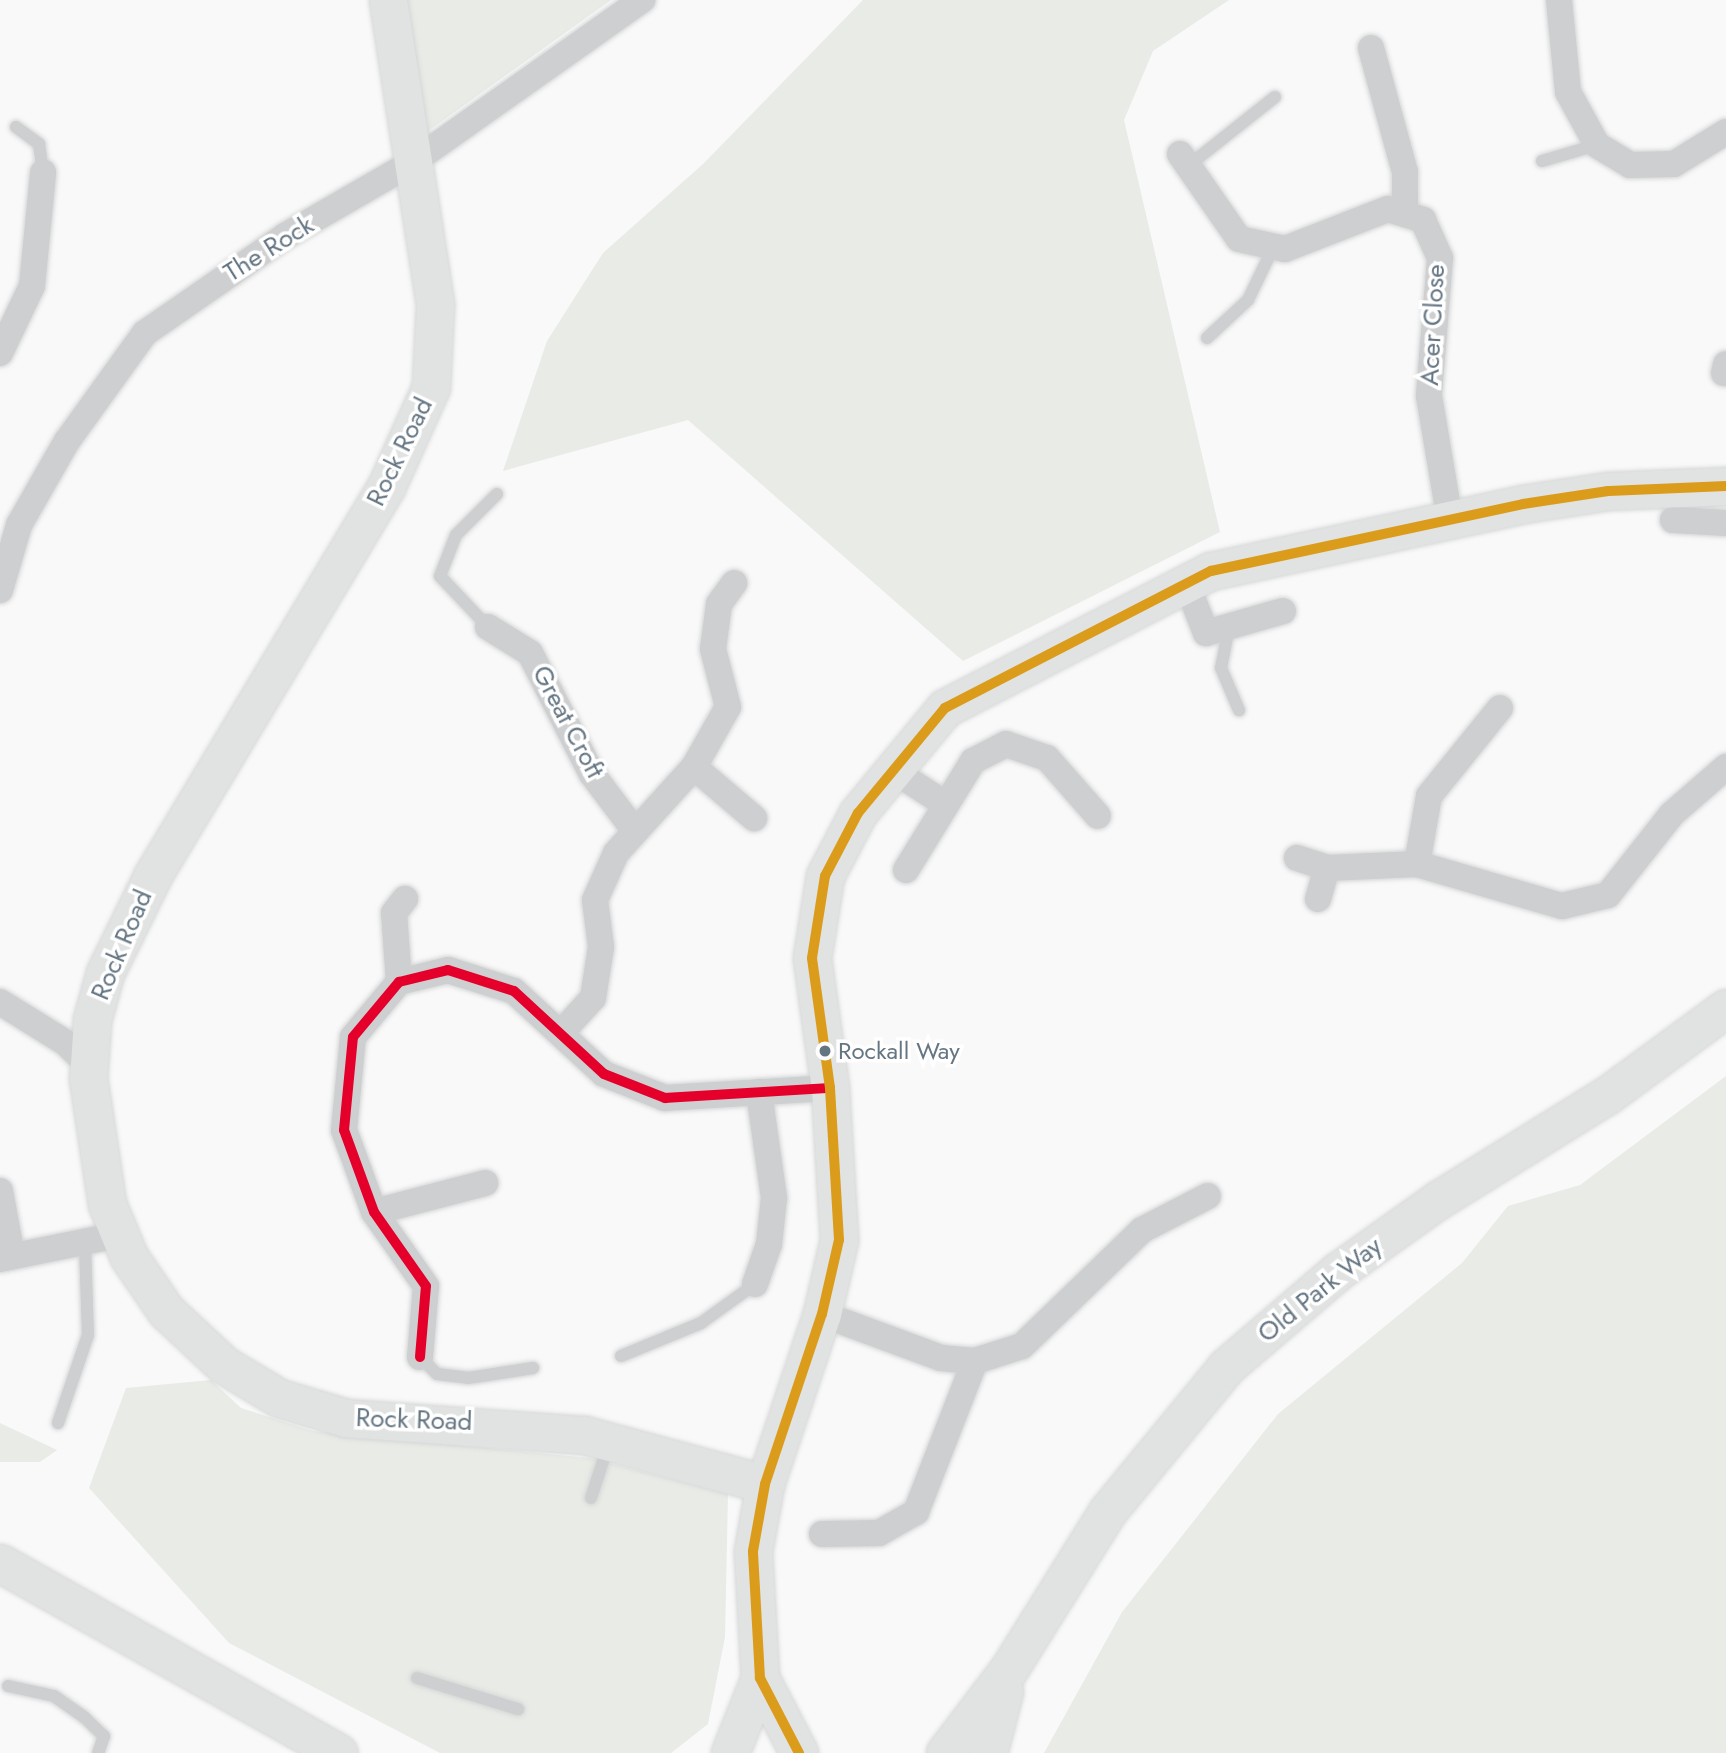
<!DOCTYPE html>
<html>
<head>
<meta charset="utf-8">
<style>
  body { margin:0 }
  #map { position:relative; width:1726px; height:1753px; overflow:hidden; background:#f9f9f9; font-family:Jost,sans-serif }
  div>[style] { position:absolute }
  .green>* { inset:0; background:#e8ebe6 }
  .roads { filter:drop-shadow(0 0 2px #d5d6d7) drop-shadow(0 0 2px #d5d6d7) }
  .lane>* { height:12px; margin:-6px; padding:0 6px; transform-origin:6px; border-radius:6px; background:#cecfd0 }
  .street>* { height:26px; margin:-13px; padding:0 13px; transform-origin:13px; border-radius:13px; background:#cecfd0 }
  .secondary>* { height:37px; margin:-18.5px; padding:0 18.5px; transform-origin:18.5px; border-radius:18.5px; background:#e1e2e2 }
  .bus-1>* { height:10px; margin:-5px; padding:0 5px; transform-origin:5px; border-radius:5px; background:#e4002b }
  .bus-2>* { height:10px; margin:-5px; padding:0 5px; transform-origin:5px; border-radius:5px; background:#da9c1a }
  .dots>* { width:19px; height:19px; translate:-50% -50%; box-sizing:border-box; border:4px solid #fff; border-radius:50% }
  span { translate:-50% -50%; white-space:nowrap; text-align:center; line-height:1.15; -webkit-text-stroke:7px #fff; paint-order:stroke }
  .bus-label { font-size:24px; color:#657683 }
  .left { translate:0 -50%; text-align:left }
  .street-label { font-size:26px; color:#657683 }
</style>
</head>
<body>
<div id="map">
  <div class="green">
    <i style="clip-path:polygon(404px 0,611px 0,424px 134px)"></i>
    <i style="clip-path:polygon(863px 0,1229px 0,1153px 51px,1124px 120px,1220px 532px,963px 661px,688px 420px,503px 471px,547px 341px,603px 253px,703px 164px)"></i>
    <i style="clip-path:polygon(1726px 1076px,1726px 1753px,1044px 1753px,1122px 1612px,1278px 1414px,1462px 1263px,1508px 1206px,1580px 1185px)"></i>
    <i style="clip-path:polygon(211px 1380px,241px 1408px,313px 1431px,589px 1458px,728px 1494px,725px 1637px,708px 1724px,671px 1753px,440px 1753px,229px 1643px,89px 1488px,126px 1388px)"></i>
    <i style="clip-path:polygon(0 1423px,57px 1450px,40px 1462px,0 1462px)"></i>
  </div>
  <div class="roads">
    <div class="lane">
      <i style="left:16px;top:127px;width:29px;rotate:36deg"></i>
      <i style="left:39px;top:144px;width:29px;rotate:82deg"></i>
      <i style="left:1542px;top:161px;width:57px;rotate:-16.2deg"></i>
      <i style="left:1188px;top:166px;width:111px;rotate:-38.4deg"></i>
      <i style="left:1207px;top:338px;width:56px;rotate:-42.8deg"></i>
      <i style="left:1248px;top:300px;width:60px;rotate:-64.3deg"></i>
      <i style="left:488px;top:627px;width:70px;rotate:-133.3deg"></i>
      <i style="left:440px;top:576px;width:44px;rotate:-68.7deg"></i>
      <i style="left:456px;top:535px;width:58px;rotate:-45deg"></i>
      <i style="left:1229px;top:627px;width:42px;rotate:101deg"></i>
      <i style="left:1221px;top:668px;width:46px;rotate:66.8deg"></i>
      <i style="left:621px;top:1356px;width:87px;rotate:-22.4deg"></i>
      <i style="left:701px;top:1323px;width:67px;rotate:-35.8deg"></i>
      <i style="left:420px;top:1357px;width:24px;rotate:45deg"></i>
      <i style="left:437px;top:1374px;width:31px;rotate:7deg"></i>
      <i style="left:468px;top:1378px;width:66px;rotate:-8.7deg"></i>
      <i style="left:58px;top:1423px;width:93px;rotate:-71.2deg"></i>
      <i style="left:88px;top:1335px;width:92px;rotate:-91.9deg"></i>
      <i style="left:591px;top:1498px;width:58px;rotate:-71.9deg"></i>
      <i style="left:417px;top:1678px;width:106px;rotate:17.1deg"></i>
      <i style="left:8px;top:1686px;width:47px;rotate:12.3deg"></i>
      <i style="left:54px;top:1696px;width:37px;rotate:35deg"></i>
      <i style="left:84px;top:1717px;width:28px;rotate:44deg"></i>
      <i style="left:104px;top:1736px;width:18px;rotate:109deg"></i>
    </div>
    <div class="street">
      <i style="left:1559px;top:0;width:92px;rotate:84.4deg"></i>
      <i style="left:1568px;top:92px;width:60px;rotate:61.3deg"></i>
      <i style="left:1597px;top:145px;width:39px;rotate:31deg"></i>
      <i style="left:1630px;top:165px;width:44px;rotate:-1.3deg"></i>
      <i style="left:1674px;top:164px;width:61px;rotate:-31.6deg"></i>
      <i style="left:1371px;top:48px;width:129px;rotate:74.7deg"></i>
      <i style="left:1405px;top:172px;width:42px;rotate:90deg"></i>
      <i style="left:1180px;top:154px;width:103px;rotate:55.2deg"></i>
      <i style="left:1239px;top:239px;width:47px;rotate:12.3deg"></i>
      <i style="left:1285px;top:249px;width:110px;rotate:-21.2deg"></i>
      <i style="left:1388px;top:209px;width:37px;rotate:17deg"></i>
      <i style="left:1423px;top:220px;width:42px;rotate:65.9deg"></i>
      <i style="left:1440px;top:258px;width:138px;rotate:94.6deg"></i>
      <i style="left:1429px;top:396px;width:126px;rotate:80.4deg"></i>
      <i style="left:0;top:353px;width:74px;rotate:-64.5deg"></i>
      <i style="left:32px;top:286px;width:114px;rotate:-84.4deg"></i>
      <i style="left:1724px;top:373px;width:9px;rotate:-77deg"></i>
      <i style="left:1673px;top:520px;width:53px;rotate:3.2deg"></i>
      <i style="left:1186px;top:582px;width:55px;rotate:68.6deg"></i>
      <i style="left:1206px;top:633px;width:80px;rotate:-15.9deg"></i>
      <i style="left:0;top:590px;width:68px;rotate:-73.7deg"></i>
      <i style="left:19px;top:525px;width:97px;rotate:-60.3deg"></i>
      <i style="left:67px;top:441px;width:133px;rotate:-54.2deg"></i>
      <i style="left:145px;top:333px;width:170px;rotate:-34.7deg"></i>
      <i style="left:285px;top:236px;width:148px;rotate:-30deg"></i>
      <i style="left:413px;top:162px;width:281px;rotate:-35.3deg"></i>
      <i style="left:488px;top:627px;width:49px;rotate:31.8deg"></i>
      <i style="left:530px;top:653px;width:136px;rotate:62.9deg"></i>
      <i style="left:592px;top:774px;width:71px;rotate:53deg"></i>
      <i style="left:694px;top:767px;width:79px;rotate:40.4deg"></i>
      <i style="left:891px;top:769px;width:64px;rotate:32.9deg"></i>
      <i style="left:1297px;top:858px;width:32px;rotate:18deg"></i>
      <i style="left:1327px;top:868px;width:90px;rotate:-2.5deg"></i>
      <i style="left:1417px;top:864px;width:151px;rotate:16.2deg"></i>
      <i style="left:1562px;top:906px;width:47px;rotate:-13.4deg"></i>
      <i style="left:1608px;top:895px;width:103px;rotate:-51.7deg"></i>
      <i style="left:1672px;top:814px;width:72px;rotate:-41deg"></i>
      <i style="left:1417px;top:864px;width:69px;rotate:-80deg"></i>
      <i style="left:1429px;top:796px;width:113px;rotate:-51.1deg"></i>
      <i style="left:906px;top:870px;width:128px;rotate:-58.4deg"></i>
      <i style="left:973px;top:761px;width:37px;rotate:-27deg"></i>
      <i style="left:1006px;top:744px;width:43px;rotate:18.9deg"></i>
      <i style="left:1047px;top:758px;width:77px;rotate:48.7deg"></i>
      <i style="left:1318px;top:899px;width:32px;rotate:-74deg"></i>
      <i style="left:399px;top:982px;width:69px;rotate:-94.1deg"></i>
      <i style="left:394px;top:913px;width:18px;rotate:-52deg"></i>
      <i style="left:0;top:1002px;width:78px;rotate:31.8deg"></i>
      <i style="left:66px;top:1043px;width:31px;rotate:45deg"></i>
      <i style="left:561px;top:1033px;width:47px;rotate:-47.6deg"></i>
      <i style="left:593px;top:998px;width:52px;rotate:-81.1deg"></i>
      <i style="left:601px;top:947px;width:47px;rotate:-97.3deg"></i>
      <i style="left:595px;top:900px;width:51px;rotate:-65.9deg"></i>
      <i style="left:616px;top:853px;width:116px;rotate:-47.8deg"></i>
      <i style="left:694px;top:767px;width:69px;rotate:-60.5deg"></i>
      <i style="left:728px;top:707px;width:60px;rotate:-104.5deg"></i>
      <i style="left:713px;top:649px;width:45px;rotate:-82.4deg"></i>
      <i style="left:719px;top:604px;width:26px;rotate:-54deg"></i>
      <i style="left:0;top:1191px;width:66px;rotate:79.5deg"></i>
      <i style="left:374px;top:1212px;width:115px;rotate:-14.6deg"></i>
      <i style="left:0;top:1259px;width:120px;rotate:-11.5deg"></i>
      <i style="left:755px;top:1284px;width:42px;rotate:-70.7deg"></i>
      <i style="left:769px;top:1244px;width:46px;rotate:-83.8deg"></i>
      <i style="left:774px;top:1198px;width:107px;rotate:-98.1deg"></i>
      <i style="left:822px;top:1314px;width:127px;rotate:20.3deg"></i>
      <i style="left:941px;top:1358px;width:34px;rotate:5deg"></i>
      <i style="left:975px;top:1361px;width:49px;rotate:-17.7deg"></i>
      <i style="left:1022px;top:1346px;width:167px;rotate:-44deg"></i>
      <i style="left:1142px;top:1230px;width:74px;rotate:-27.3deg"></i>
      <i style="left:420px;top:1357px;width:71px;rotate:-85.2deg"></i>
      <i style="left:426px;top:1286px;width:90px;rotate:-125.1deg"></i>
      <i style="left:374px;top:1212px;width:87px;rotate:-110.1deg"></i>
      <i style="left:344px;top:1130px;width:93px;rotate:-84.5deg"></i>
      <i style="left:353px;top:1037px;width:72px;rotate:-50.1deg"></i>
      <i style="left:399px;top:982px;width:50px;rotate:-13.8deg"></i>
      <i style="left:448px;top:970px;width:69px;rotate:17.7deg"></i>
      <i style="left:514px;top:991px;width:122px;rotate:42.7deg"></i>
      <i style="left:604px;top:1074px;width:66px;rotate:21.5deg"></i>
      <i style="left:665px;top:1098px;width:165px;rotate:-3.5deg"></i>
      <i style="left:822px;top:1534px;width:57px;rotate:-1deg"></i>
      <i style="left:879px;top:1533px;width:43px;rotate:-29.6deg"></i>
      <i style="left:916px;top:1512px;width:162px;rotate:-68.7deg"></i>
    </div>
    <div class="secondary">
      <i style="left:388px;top:0;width:309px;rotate:81.2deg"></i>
      <i style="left:435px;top:305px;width:82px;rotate:92.8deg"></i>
      <i style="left:431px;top:387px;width:110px;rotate:114.2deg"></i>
      <i style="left:386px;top:487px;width:453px;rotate:121deg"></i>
      <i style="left:153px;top:875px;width:109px;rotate:116.1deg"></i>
      <i style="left:105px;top:973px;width:49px;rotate:105.5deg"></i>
      <i style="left:92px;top:1020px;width:58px;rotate:93.9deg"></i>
      <i style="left:88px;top:1078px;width:127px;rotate:81.4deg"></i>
      <i style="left:107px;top:1204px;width:57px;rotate:67.5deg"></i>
      <i style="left:129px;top:1257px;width:65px;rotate:55.6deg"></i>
      <i style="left:166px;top:1311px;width:79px;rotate:43deg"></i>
      <i style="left:224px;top:1365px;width:64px;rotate:31deg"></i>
      <i style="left:279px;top:1398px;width:70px;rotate:16.6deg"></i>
      <i style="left:346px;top:1418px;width:239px;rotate:4.1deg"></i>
      <i style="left:584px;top:1435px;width:188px;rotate:15.1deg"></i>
      <i style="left:0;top:1563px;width:388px;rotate:29.3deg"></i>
      <i style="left:730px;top:1753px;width:81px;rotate:-68.2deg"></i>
      <i style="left:799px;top:1753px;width:85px;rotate:-117.5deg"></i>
      <i style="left:760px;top:1678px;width:127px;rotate:-93.2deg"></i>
      <i style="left:753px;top:1551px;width:68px;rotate:-79.8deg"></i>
      <i style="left:765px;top:1484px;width:179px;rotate:-71.5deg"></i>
      <i style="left:822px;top:1314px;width:76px;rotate:-77.1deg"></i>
      <i style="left:839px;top:1240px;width:152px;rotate:-93.4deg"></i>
      <i style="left:830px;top:1088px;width:131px;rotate:-97.9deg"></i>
      <i style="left:812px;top:958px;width:83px;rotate:-81deg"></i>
      <i style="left:825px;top:876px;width:71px;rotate:-62.4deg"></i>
      <i style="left:858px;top:813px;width:136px;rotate:-50.4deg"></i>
      <i style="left:945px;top:708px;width:299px;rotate:-27.3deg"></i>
      <i style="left:1211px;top:571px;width:319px;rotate:-12.1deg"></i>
      <i style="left:1523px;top:504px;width:86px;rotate:-8.7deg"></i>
      <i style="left:1608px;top:491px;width:118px;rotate:-2.4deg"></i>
      <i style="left:945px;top:1753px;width:106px;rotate:-52.7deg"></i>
      <i style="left:1009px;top:1669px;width:185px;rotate:-58deg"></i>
      <i style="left:1107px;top:1512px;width:188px;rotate:-50.6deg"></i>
      <i style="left:1226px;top:1367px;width:148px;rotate:-40.6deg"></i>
      <i style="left:1338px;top:1271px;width:123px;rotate:-35.4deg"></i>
      <i style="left:1438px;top:1200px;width:201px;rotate:-31.8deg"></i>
      <i style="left:1609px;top:1094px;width:145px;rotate:-36.3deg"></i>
      <i style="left:988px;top:1753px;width:64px;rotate:-75.5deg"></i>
    </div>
  </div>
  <div class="bus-1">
    <i style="left:420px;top:1357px;width:71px;rotate:-85.2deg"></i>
    <i style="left:426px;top:1286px;width:90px;rotate:-125.1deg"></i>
    <i style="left:374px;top:1212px;width:87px;rotate:-110.1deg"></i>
    <i style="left:344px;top:1130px;width:93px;rotate:-84.5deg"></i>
    <i style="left:353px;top:1037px;width:72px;rotate:-50.1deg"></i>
    <i style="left:399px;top:982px;width:50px;rotate:-13.8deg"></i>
    <i style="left:448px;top:970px;width:69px;rotate:17.7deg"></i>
    <i style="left:514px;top:991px;width:122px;rotate:42.7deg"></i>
    <i style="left:604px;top:1074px;width:66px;rotate:21.5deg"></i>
    <i style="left:665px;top:1098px;width:165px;rotate:-3.5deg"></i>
  </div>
  <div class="bus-2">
    <i style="left:799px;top:1753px;width:85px;rotate:-117.5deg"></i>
    <i style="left:760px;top:1678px;width:127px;rotate:-93.2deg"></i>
    <i style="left:753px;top:1551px;width:68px;rotate:-79.8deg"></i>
    <i style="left:765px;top:1484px;width:179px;rotate:-71.5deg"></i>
    <i style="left:822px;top:1314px;width:76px;rotate:-77.1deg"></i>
    <i style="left:839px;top:1240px;width:152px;rotate:-93.4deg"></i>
    <i style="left:830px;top:1088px;width:131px;rotate:-97.9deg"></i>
    <i style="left:812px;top:958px;width:83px;rotate:-81deg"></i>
    <i style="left:825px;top:876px;width:71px;rotate:-62.4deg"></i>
    <i style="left:858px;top:813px;width:136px;rotate:-50.4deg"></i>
    <i style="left:945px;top:708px;width:299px;rotate:-27.3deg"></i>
    <i style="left:1211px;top:571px;width:319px;rotate:-12.1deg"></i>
    <i style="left:1523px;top:504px;width:86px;rotate:-8.7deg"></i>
    <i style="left:1608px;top:491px;width:118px;rotate:-2.4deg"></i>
  </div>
  <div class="dots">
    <i style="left:825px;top:1051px;background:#657683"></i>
  </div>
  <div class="bus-label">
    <span class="left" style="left:838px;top:1051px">Rockall Way</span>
  </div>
  <div class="street-label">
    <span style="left:269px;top:249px;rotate:-32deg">The Rock</span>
    <span style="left:1433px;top:325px;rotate:-87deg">Acer Close</span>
    <span style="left:400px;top:452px;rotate:-64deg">Rock Road</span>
    <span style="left:568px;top:722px;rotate:62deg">Great Croft</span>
    <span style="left:122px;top:945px;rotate:-67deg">Rock Road</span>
    <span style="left:1320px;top:1290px;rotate:-39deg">Old Park Way</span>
    <span style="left:414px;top:1420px;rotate:2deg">Rock Road</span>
  </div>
</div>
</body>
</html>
